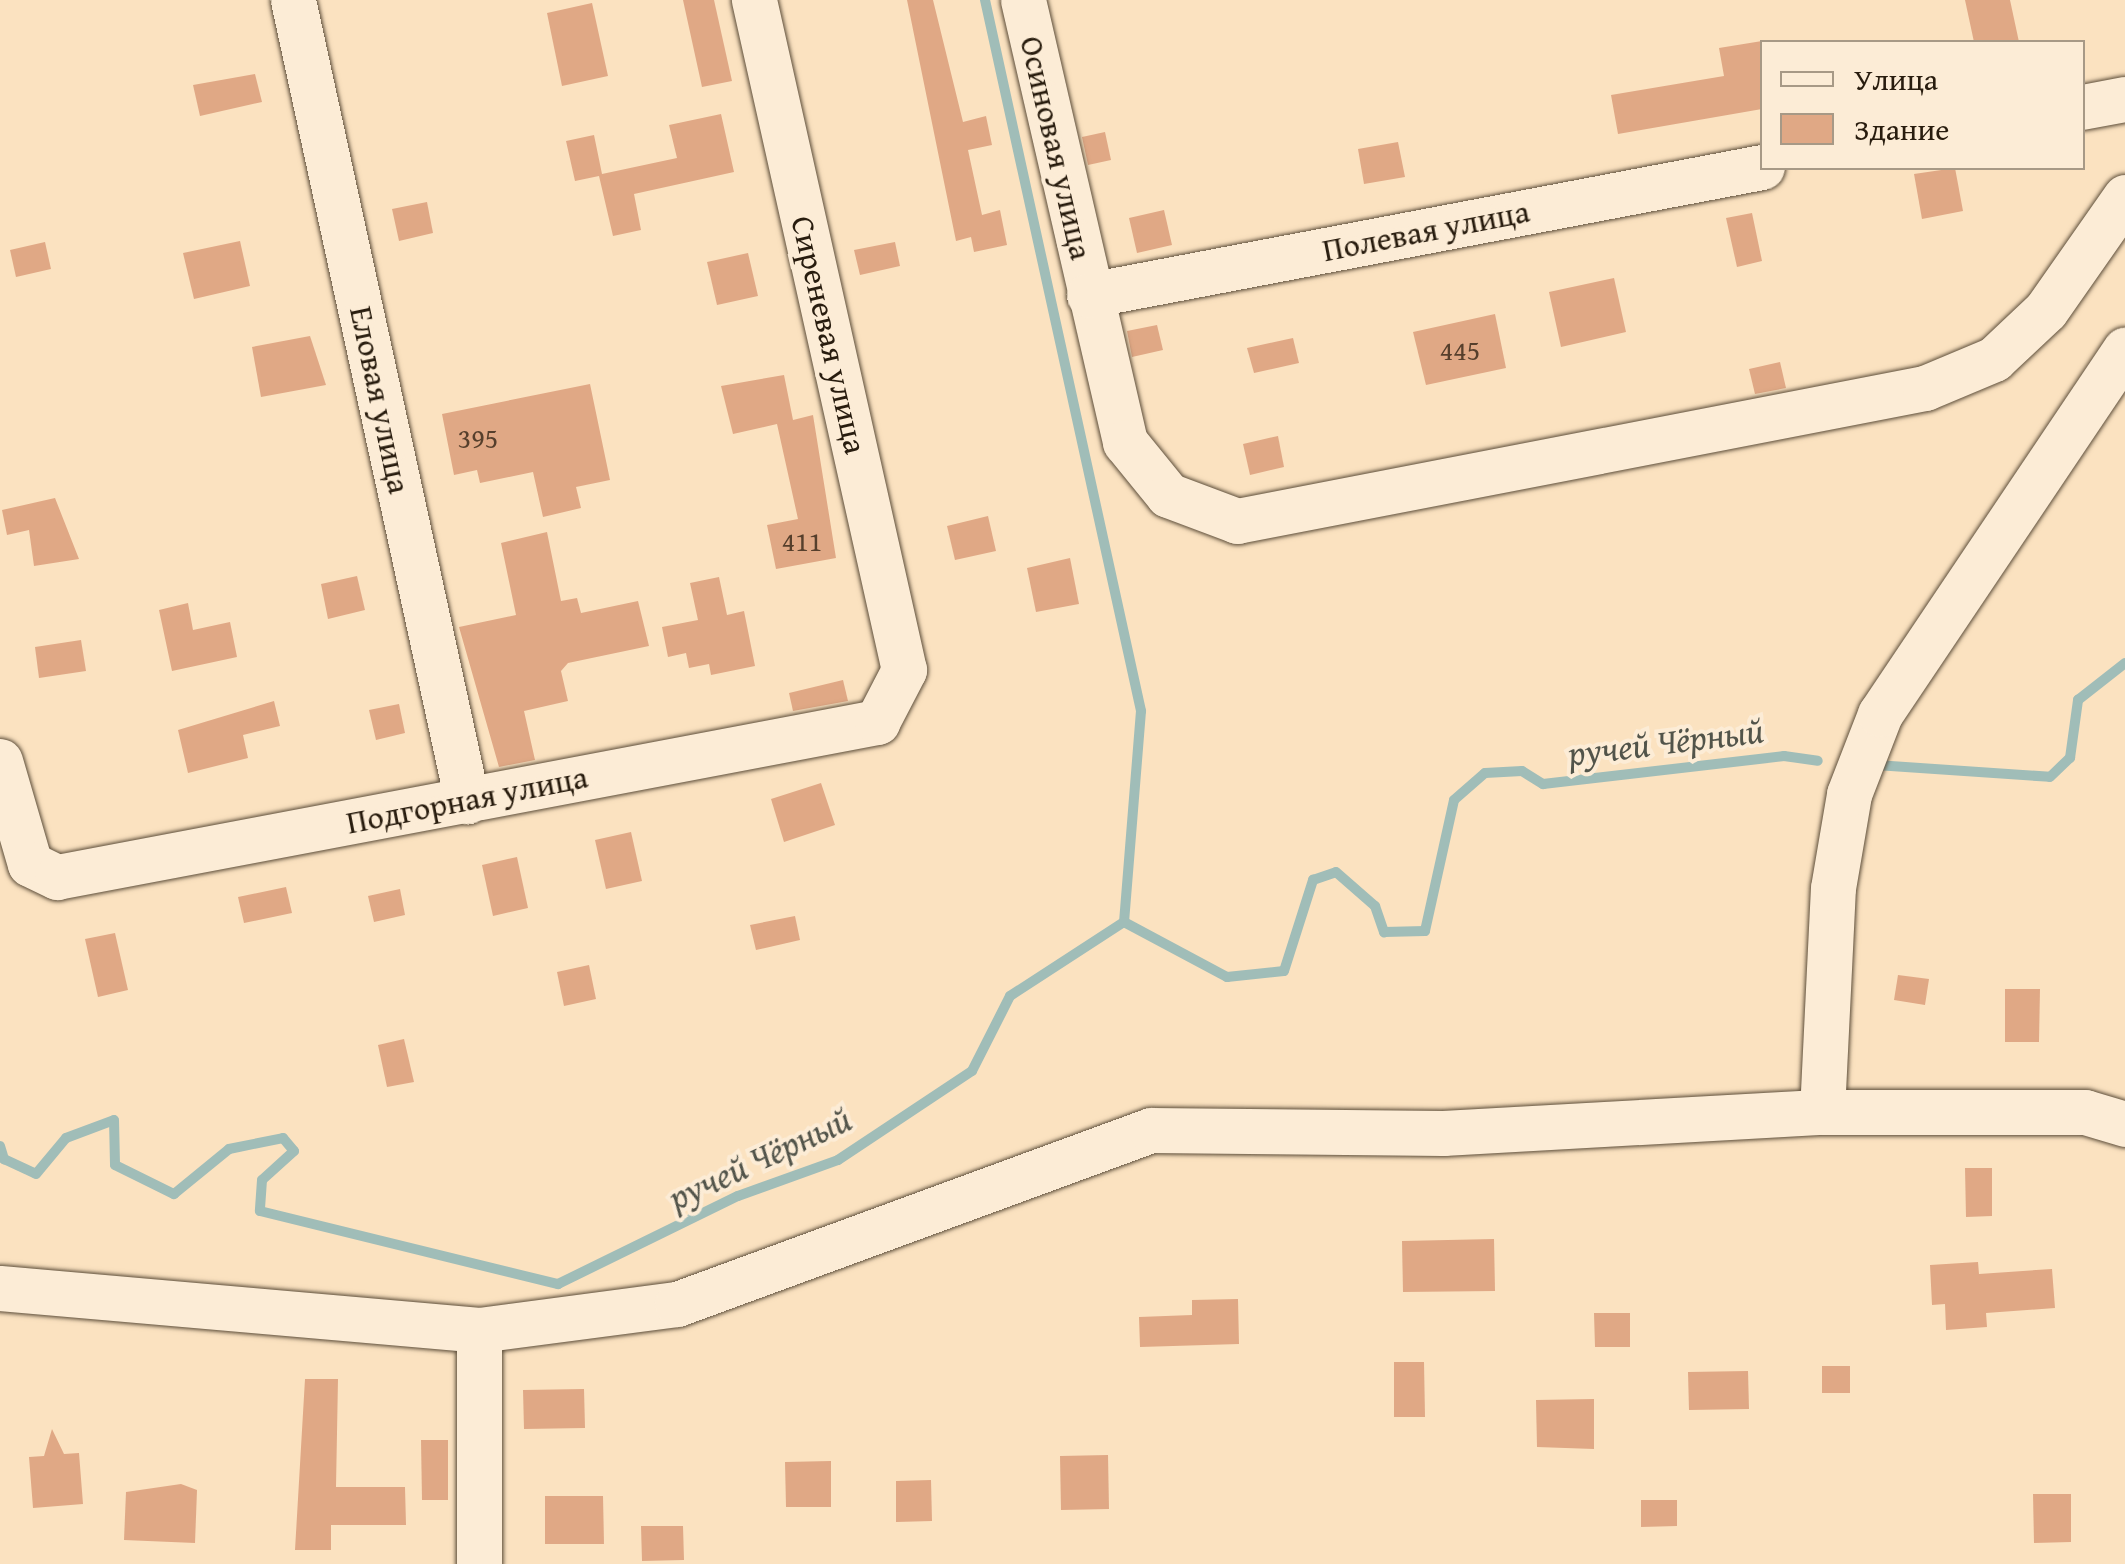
<!DOCTYPE html>
<html>
<head>
<meta charset="utf-8">
<style>
  body { margin:0 }
  #map { position:relative; width:2125px; height:1564px; overflow:hidden; background:#fbe2c0; font-family:"Gentium Book Plus",serif }
  div>[style] { position:absolute }
  .stream>* { height:10px; margin:-5px; padding:0 5px; transform-origin:5px; border-radius:5px; background:#a0bdb8 }
  .building>* { inset:0; background:#e0a885 }
  .roads { filter:drop-shadow(0 0 2px #5d4e3a) drop-shadow(0 0 2px #5d4e3a) }
  .minor>* { height:45px; margin:-22.5px; padding:0 22.5px; transform-origin:22.5px; border-radius:22.5px; background:#fcecd6 }
  span { translate:-50% -50%; white-space:nowrap; text-align:center; line-height:1.15; -webkit-text-stroke:8px #fcecd6; paint-order:stroke }
  .number-label { font-size:28px; color:#563f2c }
  .number-label span { -webkit-text-stroke-width:0 }
  .street-label { font-size:32px; color:#281c0e }
  .water-label { font-size:35px; color:#52544a; font-style:italic }
  .legend { position:absolute; left:1760px; top:40px; width:325px; height:130px; box-sizing:border-box; background:#fcecd6; border:2px solid #a79986; margin:0; padding:12px 18px; list-style:none; font-size:30px; color:#281c0e }
  .legend li { display:flex; align-items:center; gap:20px; height:50px }
  .legend b { width:50px; border:2px solid #a79986 }
</style>
</head>
<body>
<div id="map">
  <div class="stream">
    <i style="left:985px;top:0;width:728px;rotate:77.62deg"></i>
    <i style="left:1141px;top:711px;width:212px;rotate:94.6deg"></i>
    <i style="left:1876px;top:765px;width:174px;rotate:3.9deg"></i>
    <i style="left:2050px;top:777px;width:28px;rotate:-44deg"></i>
    <i style="left:2070px;top:758px;width:59px;rotate:-82.1deg"></i>
    <i style="left:2078px;top:700px;width:60px;rotate:-38.2deg"></i>
    <i style="left:0;top:1146px;width:14px;rotate:73deg"></i>
    <i style="left:4px;top:1159px;width:35px;rotate:25deg"></i>
    <i style="left:36px;top:1174px;width:47px;rotate:-50.2deg"></i>
    <i style="left:66px;top:1138px;width:51px;rotate:-20.6deg"></i>
    <i style="left:114px;top:1120px;width:45px;rotate:88.7deg"></i>
    <i style="left:115px;top:1165px;width:66px;rotate:26.2deg"></i>
    <i style="left:174px;top:1194px;width:71px;rotate:-39.3deg"></i>
    <i style="left:229px;top:1149px;width:55px;rotate:-11.5deg"></i>
    <i style="left:283px;top:1138px;width:17px;rotate:50deg"></i>
    <i style="left:294px;top:1151px;width:43px;rotate:137.8deg"></i>
    <i style="left:262px;top:1180px;width:31px;rotate:94deg"></i>
    <i style="left:260px;top:1211px;width:307px;rotate:13.8deg"></i>
    <i style="left:558px;top:1284px;width:200px;rotate:-26.1deg"></i>
    <i style="left:738px;top:1196px;width:106px;rotate:-19.8deg"></i>
    <i style="left:838px;top:1160px;width:161px;rotate:-33.6deg"></i>
    <i style="left:972px;top:1071px;width:84px;rotate:-63.1deg"></i>
    <i style="left:1010px;top:996px;width:136px;rotate:-33deg"></i>
    <i style="left:1124px;top:922px;width:117px;rotate:28.1deg"></i>
    <i style="left:1227px;top:977px;width:57px;rotate:-6deg"></i>
    <i style="left:1284px;top:971px;width:96px;rotate:-72.3deg"></i>
    <i style="left:1313px;top:880px;width:24px;rotate:-19deg"></i>
    <i style="left:1336px;top:872px;width:52px;rotate:41.1deg"></i>
    <i style="left:1375px;top:906px;width:28px;rotate:71deg"></i>
    <i style="left:1384px;top:932px;width:41px;rotate:-1.4deg"></i>
    <i style="left:1425px;top:931px;width:134px;rotate:-77.5deg"></i>
    <i style="left:1454px;top:800px;width:41px;rotate:-41.1deg"></i>
    <i style="left:1485px;top:773px;width:37px;rotate:-3deg"></i>
    <i style="left:1522px;top:771px;width:25px;rotate:32deg"></i>
    <i style="left:1543px;top:784px;width:243px;rotate:-6.6deg"></i>
    <i style="left:1784px;top:756px;width:34px;rotate:8deg"></i>
  </div>
  <div class="building">
    <i style="clip-path:polygon(683px 0,714px 0,732px 81px,702px 87px)"></i>
    <i style="clip-path:polygon(907px 0,933px 0,963px 122px,986px 116px,992px 145px,968px 150px,982px 215px,1000px 210px,1007px 245px,974px 252px,971px 237px,956px 241px)"></i>
    <i style="clip-path:polygon(1965px 0,2010px 0,2019px 42px,1974px 42px)"></i>
    <i style="clip-path:polygon(592px 3px,608px 76px,562px 86px,547px 13px)"></i>
    <i style="clip-path:polygon(1762px 41px,1762px 109px,1618px 134px,1611px 95px,1724px 76px,1719px 48px)"></i>
    <i style="clip-path:polygon(255px 74px,262px 102px,200px 116px,193px 85px)"></i>
    <i style="clip-path:polygon(721px 114px,734px 172px,634px 194px,641px 230px,613px 236px,599px 176px,575px 181px,566px 141px,594px 135px,602px 174px,677px 158px,669px 125px)"></i>
    <i style="clip-path:polygon(1105px 132px,1111px 160px,1088px 165px,1082px 137px)"></i>
    <i style="clip-path:polygon(1398px 142px,1405px 177px,1364px 184px,1358px 149px)"></i>
    <i style="clip-path:polygon(1955px 168px,1963px 211px,1922px 219px,1914px 174px)"></i>
    <i style="clip-path:polygon(427px 202px,433px 233px,399px 241px,392px 209px)"></i>
    <i style="clip-path:polygon(1164px 210px,1172px 245px,1137px 253px,1129px 218px)"></i>
    <i style="clip-path:polygon(1752px 213px,1762px 261px,1737px 267px,1726px 218px)"></i>
    <i style="clip-path:polygon(240px 241px,250px 286px,194px 299px,183px 253px)"></i>
    <i style="clip-path:polygon(45px 242px,51px 269px,16px 277px,10px 250px)"></i>
    <i style="clip-path:polygon(895px 242px,900px 266px,860px 275px,854px 250px)"></i>
    <i style="clip-path:polygon(748px 253px,758px 296px,717px 305px,707px 262px)"></i>
    <i style="clip-path:polygon(1614px 278px,1626px 332px,1561px 347px,1549px 292px)"></i>
    <i style="clip-path:polygon(1495px 314px,1506px 368px,1426px 385px,1413px 332px)"></i>
    <i style="clip-path:polygon(1157px 325px,1163px 350px,1132px 357px,1127px 331px)"></i>
    <i style="clip-path:polygon(310px 336px,326px 385px,261px 397px,252px 347px)"></i>
    <i style="clip-path:polygon(1293px 338px,1299px 363px,1254px 373px,1247px 348px)"></i>
    <i style="clip-path:polygon(1780px 362px,1786px 388px,1755px 394px,1749px 369px)"></i>
    <i style="clip-path:polygon(784px 375px,793px 420px,813px 415px,836px 558px,776px 569px,767px 525px,798px 519px,777px 424px,733px 434px,721px 386px)"></i>
    <i style="clip-path:polygon(590px 384px,610px 480px,576px 487px,581px 508px,543px 517px,533px 472px,480px 483px,477px 470px,454px 475px,442px 414px)"></i>
    <i style="clip-path:polygon(1278px 436px,1284px 467px,1250px 475px,1243px 444px)"></i>
    <i style="clip-path:polygon(55px 498px,79px 559px,34px 566px,29px 530px,7px 535px,2px 510px)"></i>
    <i style="clip-path:polygon(988px 516px,996px 551px,955px 560px,947px 526px)"></i>
    <i style="clip-path:polygon(547px 532px,561px 601px,577px 598px,581px 613px,638px 601px,649px 646px,568px 663px,561px 671px,568px 701px,524px 711px,535px 760px,499px 767px,459px 627px,516px 615px,501px 543px)"></i>
    <i style="clip-path:polygon(1070px 558px,1079px 604px,1036px 612px,1027px 568px)"></i>
    <i style="clip-path:polygon(357px 576px,365px 610px,328px 619px,321px 584px)"></i>
    <i style="clip-path:polygon(719px 577px,727px 615px,744px 611px,755px 666px,711px 675px,709px 664px,689px 668px,686px 653px,668px 657px,662px 627px,698px 620px,690px 583px)"></i>
    <i style="clip-path:polygon(188px 603px,193px 630px,230px 622px,237px 657px,172px 671px,159px 610px)"></i>
    <i style="clip-path:polygon(81px 640px,86px 671px,39px 678px,35px 647px)"></i>
    <i style="clip-path:polygon(843px 680px,848px 701px,793px 711px,789px 693px)"></i>
    <i style="clip-path:polygon(274px 701px,280px 726px,243px 735px,248px 758px,188px 773px,178px 730px)"></i>
    <i style="clip-path:polygon(399px 704px,405px 733px,376px 740px,369px 710px)"></i>
    <i style="clip-path:polygon(821px 783px,835px 825px,784px 842px,771px 799px)"></i>
    <i style="clip-path:polygon(631px 832px,642px 881px,606px 889px,595px 840px)"></i>
    <i style="clip-path:polygon(517px 857px,528px 908px,493px 916px,482px 865px)"></i>
    <i style="clip-path:polygon(286px 887px,292px 913px,244px 923px,238px 897px)"></i>
    <i style="clip-path:polygon(400px 889px,405px 915px,374px 922px,368px 896px)"></i>
    <i style="clip-path:polygon(795px 916px,800px 940px,756px 950px,750px 925px)"></i>
    <i style="clip-path:polygon(115px 933px,128px 990px,98px 997px,85px 939px)"></i>
    <i style="clip-path:polygon(589px 965px,596px 999px,564px 1006px,557px 972px)"></i>
    <i style="clip-path:polygon(1898px 975px,1929px 979px,1925px 1005px,1894px 1000px)"></i>
    <i style="clip-path:polygon(2005px 989px,2040px 989px,2039px 1042px,2005px 1042px)"></i>
    <i style="clip-path:polygon(404px 1039px,414px 1082px,387px 1087px,378px 1045px)"></i>
    <i style="clip-path:polygon(1965px 1168px,1992px 1168px,1992px 1216px,1966px 1217px)"></i>
    <i style="clip-path:polygon(1494px 1239px,1495px 1291px,1403px 1292px,1402px 1241px)"></i>
    <i style="clip-path:polygon(1978px 1262px,1979px 1274px,2052px 1269px,2055px 1308px,1986px 1313px,1987px 1327px,1946px 1330px,1945px 1304px,1932px 1305px,1930px 1265px)"></i>
    <i style="clip-path:polygon(1238px 1299px,1239px 1344px,1140px 1347px,1139px 1317px,1192px 1315px,1192px 1300px)"></i>
    <i style="clip-path:polygon(1594px 1313px,1630px 1313px,1630px 1347px,1595px 1347px)"></i>
    <i style="clip-path:polygon(1394px 1362px,1424px 1362px,1425px 1417px,1394px 1417px)"></i>
    <i style="clip-path:polygon(1822px 1366px,1850px 1366px,1850px 1393px,1822px 1393px)"></i>
    <i style="clip-path:polygon(1748px 1371px,1749px 1409px,1689px 1410px,1688px 1372px)"></i>
    <i style="clip-path:polygon(305px 1379px,338px 1379px,336px 1487px,405px 1487px,406px 1525px,331px 1525px,331px 1550px,295px 1550px)"></i>
    <i style="clip-path:polygon(584px 1389px,585px 1428px,524px 1429px,523px 1390px)"></i>
    <i style="clip-path:polygon(1594px 1399px,1594px 1449px,1537px 1447px,1536px 1400px)"></i>
    <i style="clip-path:polygon(52px 1429px,64px 1454px,79px 1453px,83px 1504px,33px 1508px,29px 1457px,44px 1456px)"></i>
    <i style="clip-path:polygon(421px 1440px,448px 1440px,448px 1500px,422px 1500px)"></i>
    <i style="clip-path:polygon(1108px 1455px,1109px 1509px,1061px 1510px,1060px 1456px)"></i>
    <i style="clip-path:polygon(831px 1461px,831px 1507px,786px 1507px,785px 1462px)"></i>
    <i style="clip-path:polygon(931px 1480px,932px 1521px,896px 1522px,896px 1481px)"></i>
    <i style="clip-path:polygon(181px 1484px,197px 1490px,195px 1543px,124px 1540px,126px 1492px)"></i>
    <i style="clip-path:polygon(2033px 1494px,2071px 1494px,2071px 1542px,2034px 1543px)"></i>
    <i style="clip-path:polygon(545px 1496px,603px 1496px,604px 1544px,545px 1544px)"></i>
    <i style="clip-path:polygon(1641px 1500px,1677px 1500px,1677px 1526px,1641px 1527px)"></i>
    <i style="clip-path:polygon(641px 1526px,683px 1526px,684px 1560px,642px 1561px)"></i>
  </div>
  <div class="roads">
    <div class="minor">
      <i style="left:293px;top:0;width:820px;rotate:77.74deg"></i>
      <i style="left:1023px;top:0;width:454px;rotate:77deg"></i>
      <i style="left:1125px;top:442px;width:68px;rotate:50.9deg"></i>
      <i style="left:1168px;top:495px;width:74px;rotate:20.6deg"></i>
      <i style="left:1237px;top:521px;width:701px;rotate:-10.94deg"></i>
      <i style="left:1925px;top:388px;width:75px;rotate:-22.8deg"></i>
      <i style="left:1994px;top:359px;width:71px;rotate:-43.3deg"></i>
      <i style="left:2046px;top:310px;width:138px;rotate:-55deg"></i>
      <i style="left:2082px;top:107px;width:44px;rotate:-10.5deg"></i>
      <i style="left:1089px;top:295px;width:685px;rotate:-10.77deg"></i>
      <i style="left:0;top:761px;width:107px;rotate:73.8deg"></i>
      <i style="left:30px;top:864px;width:30px;rotate:26deg"></i>
      <i style="left:57px;top:877px;width:835px;rotate:-10.7deg"></i>
      <i style="left:877px;top:722px;width:59px;rotate:-62.6deg"></i>
      <i style="left:904px;top:670px;width:687px;rotate:-102.62deg"></i>
      <i style="left:1822px;top:1112px;width:224px;rotate:-87.2deg"></i>
      <i style="left:1833px;top:888px;width:95px;rotate:-80.3deg"></i>
      <i style="left:1849px;top:794px;width:86px;rotate:-68.8deg"></i>
      <i style="left:1880px;top:714px;width:439px;rotate:-56.1deg"></i>
      <i style="left:0;top:1288px;width:481px;rotate:5deg"></i>
      <i style="left:479px;top:1330px;width:200px;rotate:-7.5deg"></i>
      <i style="left:677px;top:1304px;width:505px;rotate:-20.16deg"></i>
      <i style="left:1151px;top:1130px;width:292px;rotate:0.6deg"></i>
      <i style="left:1443px;top:1133px;width:380px;rotate:-3.2deg"></i>
      <i style="left:1822px;top:1112px;width:263px"></i>
      <i style="left:2085px;top:1112px;width:42px;rotate:16.7deg"></i>
      <i style="left:479px;top:1330px;width:234px;rotate:90deg"></i>
    </div>
  </div>
  <div class="number-label">
    <span style="left:1460px;top:350px">445</span>
    <span style="left:478px;top:438px">395</span>
    <span style="left:802px;top:541px">411</span>
  </div>
  <div class="street-label">
    <span style="left:1056px;top:148px;rotate:77deg">Осиновая улица</span>
    <span style="left:1426px;top:231px;rotate:-11deg">Полевая улица</span>
    <span style="left:829px;top:335px;rotate:77deg">Сиреневая улица</span>
    <span style="left:380px;top:400px;rotate:78deg">Еловая улица</span>
    <span style="left:467px;top:800px;rotate:-11deg">Подгорная улица</span>
  </div>
  <div class="water-label">
    <span style="left:1666px;top:742px;rotate:-7deg">ручей Чёрный</span>
    <span style="left:760px;top:1158px;rotate:-25deg">ручей Чёрный</span>
  </div>
  <ul class="legend">
  <li><b style="height:12px;background:#fcecd6"></b>Улица</li>
  <li><b style="height:28px;background:#e0a885"></b>Здание</li>
  </ul>
</div>
</body>
</html>
